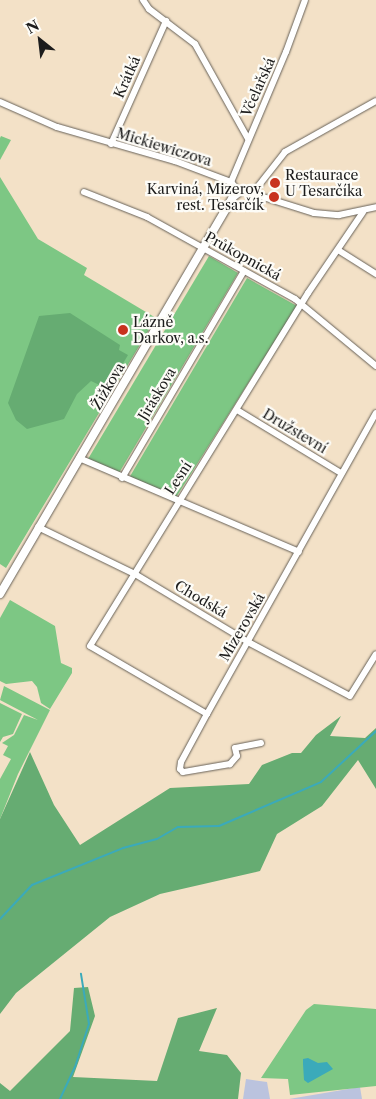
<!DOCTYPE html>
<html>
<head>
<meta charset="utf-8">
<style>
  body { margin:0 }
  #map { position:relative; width:376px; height:1099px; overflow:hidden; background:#f3e1c7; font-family:"Libre Caslon Text",serif }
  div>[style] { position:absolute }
  .industrial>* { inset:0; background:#bbc3de }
  .green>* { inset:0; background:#7dc784 }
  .forest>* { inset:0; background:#66ac72 }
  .water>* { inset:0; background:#3baaba }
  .stream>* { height:2px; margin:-1px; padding:0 1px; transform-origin:1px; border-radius:1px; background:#3baaba }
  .roads { filter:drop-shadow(0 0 1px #676158) drop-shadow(0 0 1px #676158) }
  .minor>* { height:6px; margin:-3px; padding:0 3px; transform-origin:3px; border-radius:3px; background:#fff }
  .tertiary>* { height:8px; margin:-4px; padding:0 4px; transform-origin:4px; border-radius:4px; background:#fff }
  .dots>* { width:14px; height:14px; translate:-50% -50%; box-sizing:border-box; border:2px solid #fdfcf7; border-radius:50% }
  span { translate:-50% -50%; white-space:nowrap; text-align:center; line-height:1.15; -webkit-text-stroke:4.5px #fdfcf7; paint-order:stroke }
  .street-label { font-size:14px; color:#1c1c1c }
  .poi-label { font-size:14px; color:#1c1c1c }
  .left { translate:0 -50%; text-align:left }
  .right { translate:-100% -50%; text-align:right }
  .north { position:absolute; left:15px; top:15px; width:50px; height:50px; -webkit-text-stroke:4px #fdfcf7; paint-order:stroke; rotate:331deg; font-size:14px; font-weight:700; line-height:20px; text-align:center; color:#1c1c1c }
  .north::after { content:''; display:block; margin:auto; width:18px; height:22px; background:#1c1c1c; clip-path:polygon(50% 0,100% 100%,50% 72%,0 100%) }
</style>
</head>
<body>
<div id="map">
  <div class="industrial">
    <i style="clip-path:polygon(246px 1079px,267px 1082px,270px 1099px,243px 1099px)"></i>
    <i style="clip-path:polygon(360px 1087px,362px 1099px,289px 1099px)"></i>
  </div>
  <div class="green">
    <i style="clip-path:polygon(1px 136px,11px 140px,0 160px,0 138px)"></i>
    <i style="clip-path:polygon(0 177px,38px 239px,87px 268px,84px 275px,156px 318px,6px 568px,0 564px)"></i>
    <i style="clip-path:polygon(209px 256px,238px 273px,119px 473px,88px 459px)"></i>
    <i style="clip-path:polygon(247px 278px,297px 306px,175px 499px,129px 478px)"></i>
    <i style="clip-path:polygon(10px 600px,55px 626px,61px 663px,72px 668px,72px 673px,50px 709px,41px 703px,37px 687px,32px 681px,6px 684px,0 681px,0 618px)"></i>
    <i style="clip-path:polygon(4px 686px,50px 710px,18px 774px,0 819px,0 779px,11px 759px,3px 755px,8px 746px,2px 743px,14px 735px,24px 715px,38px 720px,0 700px)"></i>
    <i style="clip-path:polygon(0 703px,22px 714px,13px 734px,3px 737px,0 742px)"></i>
    <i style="clip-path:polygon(314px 1004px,376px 1009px,376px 1086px,290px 1095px,288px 1079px,261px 1078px,306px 1010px)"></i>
  </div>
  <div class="forest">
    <i style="clip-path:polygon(70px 313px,120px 345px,119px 350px,128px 355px,108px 389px,91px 381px,77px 394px,64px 419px,27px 429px,16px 420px,8px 403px,39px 316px)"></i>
    <i style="clip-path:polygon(341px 716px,330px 736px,365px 738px,376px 728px,376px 789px,358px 760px,322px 806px,277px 834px,260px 871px,160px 894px,110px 917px,16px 993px,0 1014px,0 819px,30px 752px,54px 805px,80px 845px,170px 788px,249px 784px,262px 765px,292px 753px,301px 753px,316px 735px)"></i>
    <i style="clip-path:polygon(88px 987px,95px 1016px,73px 1077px,157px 1081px,178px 1018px,217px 1008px,199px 1051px,227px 1055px,241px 1073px,238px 1099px,0 1099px,0 1083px,10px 1091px,70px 1031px,74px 988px)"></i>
  </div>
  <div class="water">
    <i style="clip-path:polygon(308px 1058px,318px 1063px,327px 1062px,333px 1069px,308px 1083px,304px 1080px,303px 1064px,303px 1059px)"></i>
  </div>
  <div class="stream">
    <i style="left:0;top:919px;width:47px;rotate:-46.7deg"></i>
    <i style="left:32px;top:885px;width:98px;rotate:-22.1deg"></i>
    <i style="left:123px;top:848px;width:35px;rotate:-15deg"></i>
    <i style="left:157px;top:839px;width:24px;rotate:-30deg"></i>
    <i style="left:178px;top:827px;width:41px;rotate:-1.4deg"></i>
    <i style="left:219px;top:826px;width:111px;rotate:-23.3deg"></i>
    <i style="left:321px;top:782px;width:75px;rotate:-42.8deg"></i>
    <i style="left:60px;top:1099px;width:35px;rotate:-65deg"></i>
    <i style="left:75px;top:1067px;width:45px;rotate:-72deg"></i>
    <i style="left:89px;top:1024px;width:51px;rotate:-99.1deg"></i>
  </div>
  <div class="roads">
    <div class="minor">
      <i style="left:143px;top:0;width:11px;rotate:56deg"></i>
      <i style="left:149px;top:9px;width:58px;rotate:37.3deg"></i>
      <i style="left:195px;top:44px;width:109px;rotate:60.8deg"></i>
      <i style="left:0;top:102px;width:62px;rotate:23.7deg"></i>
      <i style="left:57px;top:127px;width:123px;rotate:16.1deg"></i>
      <i style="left:175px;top:161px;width:60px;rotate:20.6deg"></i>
      <i style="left:231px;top:182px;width:13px;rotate:51deg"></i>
      <i style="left:239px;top:192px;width:5px;rotate:-11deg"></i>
      <i style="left:244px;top:191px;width:73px;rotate:17.4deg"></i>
      <i style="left:314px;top:213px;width:25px;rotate:5deg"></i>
      <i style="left:339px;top:215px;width:38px;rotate:-12deg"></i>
      <i style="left:111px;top:144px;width:135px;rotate:-65.9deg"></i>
      <i style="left:231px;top:182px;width:141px;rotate:-67.1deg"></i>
      <i style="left:286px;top:52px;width:55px;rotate:-69.9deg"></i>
      <i style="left:84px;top:192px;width:68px;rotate:21.6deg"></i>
      <i style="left:147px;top:217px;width:169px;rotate:29deg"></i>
      <i style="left:295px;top:299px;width:105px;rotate:39.6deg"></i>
      <i style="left:252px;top:194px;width:53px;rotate:-51.8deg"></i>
      <i style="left:285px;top:152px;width:104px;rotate:-29.3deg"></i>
      <i style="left:338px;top:250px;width:45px;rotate:32.3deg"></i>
      <i style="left:237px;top:410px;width:122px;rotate:31.2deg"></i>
      <i style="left:79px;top:458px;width:239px;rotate:23.1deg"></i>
      <i style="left:122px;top:478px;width:240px;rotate:-59.5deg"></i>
      <i style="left:38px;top:527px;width:108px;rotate:25.9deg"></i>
      <i style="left:135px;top:574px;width:132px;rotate:31deg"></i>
      <i style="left:248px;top:642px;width:115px;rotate:27.9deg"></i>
      <i style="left:350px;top:696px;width:49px;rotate:-58.2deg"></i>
      <i style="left:207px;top:714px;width:135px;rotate:-149.8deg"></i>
      <i style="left:90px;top:646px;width:415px;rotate:-58.3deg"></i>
      <i style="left:308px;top:293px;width:98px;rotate:-55.8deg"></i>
      <i style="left:261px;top:743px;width:26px;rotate:169deg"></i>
      <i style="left:235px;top:748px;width:8px;rotate:76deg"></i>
      <i style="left:237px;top:756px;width:11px;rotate:131deg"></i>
      <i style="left:230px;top:764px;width:48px;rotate:170.3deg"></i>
      <i style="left:183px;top:772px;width:4px;rotate:-135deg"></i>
      <i style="left:180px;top:769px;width:7px;rotate:-82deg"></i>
      <i style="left:181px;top:762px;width:55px;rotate:-61.6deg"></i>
      <i style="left:207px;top:714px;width:345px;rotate:-60.7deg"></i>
    </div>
    <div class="tertiary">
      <i style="left:0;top:594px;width:460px;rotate:-59.6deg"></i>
      <i style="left:233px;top:197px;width:8px;rotate:-40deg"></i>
    </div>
  </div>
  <div class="dots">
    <i style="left:275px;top:183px;background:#c8321e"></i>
    <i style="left:274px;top:197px;background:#c8321e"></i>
    <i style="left:123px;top:330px;background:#c8321e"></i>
  </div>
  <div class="street-label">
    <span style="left:127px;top:77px;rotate:-66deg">Krátká</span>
    <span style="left:258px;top:87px;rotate:-66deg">Včelařská</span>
    <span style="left:164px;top:147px;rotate:17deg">Mickiewiczova</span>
    <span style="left:243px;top:256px;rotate:29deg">Průkopnická</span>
    <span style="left:108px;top:386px;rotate:-60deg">Žižkova</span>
    <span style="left:157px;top:394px;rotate:-59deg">Jiráskova</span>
    <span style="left:295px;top:431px;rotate:31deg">Družstevní</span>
    <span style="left:178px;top:478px;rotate:-57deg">Lesní</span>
    <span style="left:201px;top:599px;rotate:31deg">Chodská</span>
    <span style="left:242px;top:627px;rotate:-60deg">Mizerovská</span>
  </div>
  <div class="poi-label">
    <span class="left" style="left:285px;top:183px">Restaurace<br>U Tesarčíka</span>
    <span class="right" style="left:264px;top:197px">Karviná, Mizerov,<br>rest. Tesarčík</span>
    <span class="left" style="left:133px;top:330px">Lázně<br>Darkov, a.s.</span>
  </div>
  <div class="north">N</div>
</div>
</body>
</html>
